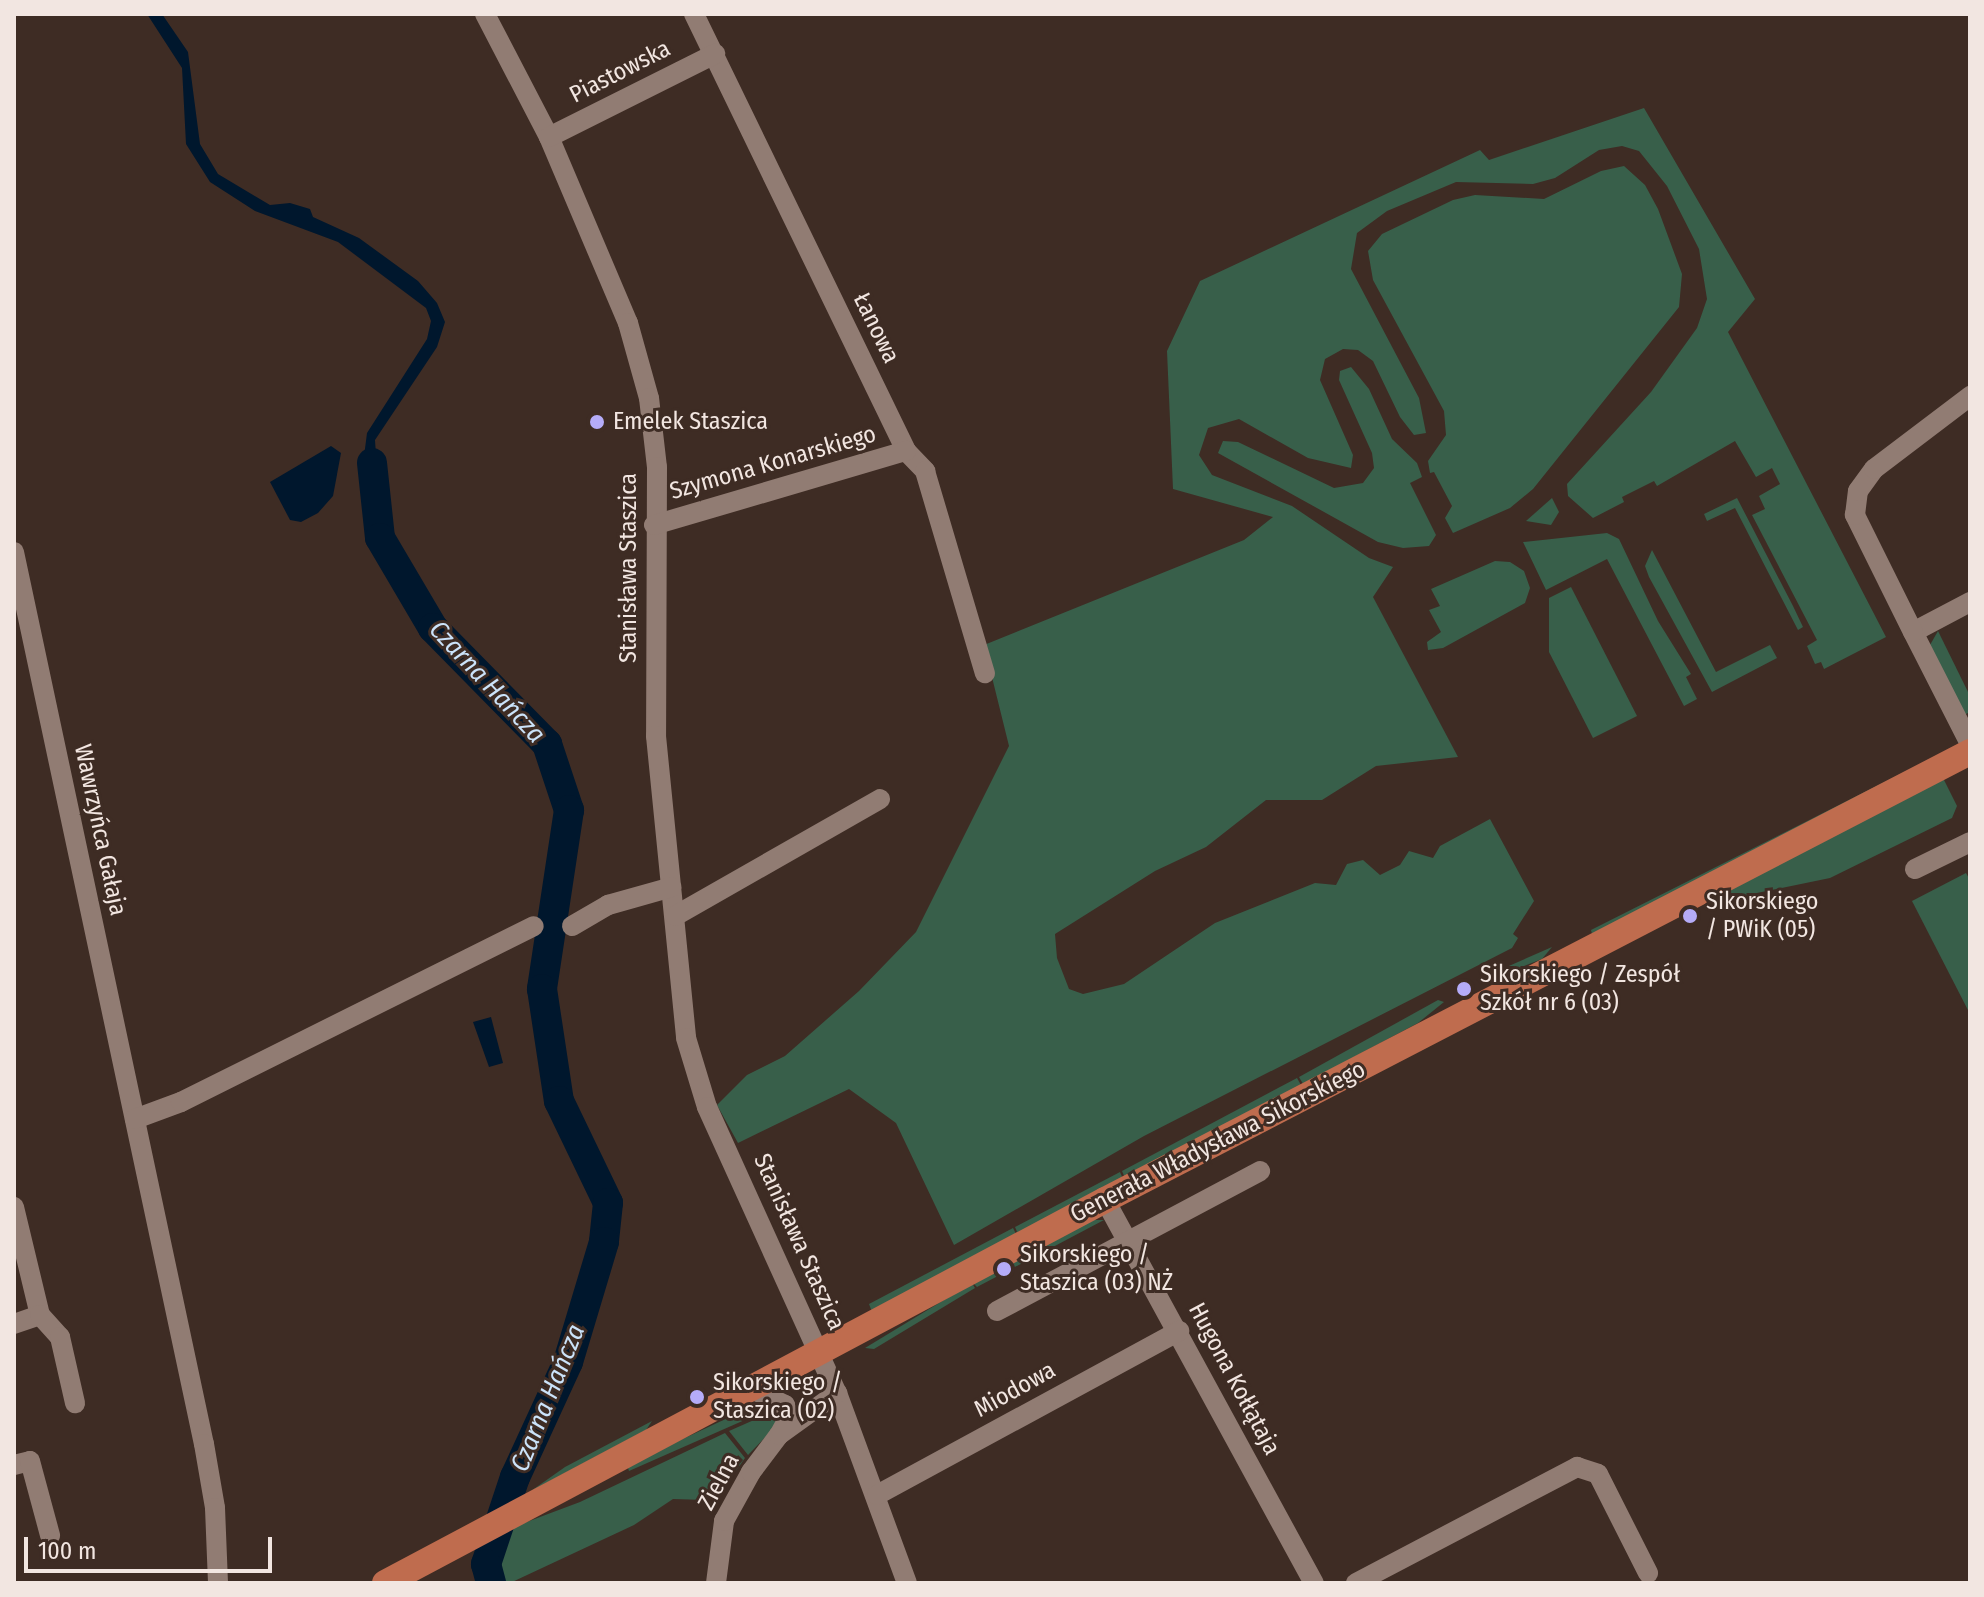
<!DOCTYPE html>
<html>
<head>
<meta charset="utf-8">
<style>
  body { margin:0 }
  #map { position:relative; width:1984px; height:1597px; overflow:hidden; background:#3e2c24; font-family:"Fira Sans Condensed",sans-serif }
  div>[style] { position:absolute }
  .green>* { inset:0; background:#385f4a }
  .water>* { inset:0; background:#00172d }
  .river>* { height:30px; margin:-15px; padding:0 15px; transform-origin:15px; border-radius:15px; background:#00172d }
  .minor>* { height:20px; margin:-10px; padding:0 10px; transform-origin:10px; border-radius:10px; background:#917c73 }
  .major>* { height:26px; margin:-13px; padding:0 13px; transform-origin:13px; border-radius:13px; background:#bf6c4e }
  .dots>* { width:22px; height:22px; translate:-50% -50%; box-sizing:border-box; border:4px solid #3e2c24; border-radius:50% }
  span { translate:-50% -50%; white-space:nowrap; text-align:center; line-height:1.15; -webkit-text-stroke:6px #3e2c24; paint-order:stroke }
  .street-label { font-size:24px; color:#f2e6e1 }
  .poi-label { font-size:24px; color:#f2e6e1 }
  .left { translate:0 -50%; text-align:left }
  .water-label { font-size:26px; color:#cbe3fa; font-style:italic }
  .frame { position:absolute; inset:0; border:16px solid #f2e6e1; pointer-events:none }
  .scale { position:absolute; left:24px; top:1537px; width:248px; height:36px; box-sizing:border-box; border:4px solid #f2e6e1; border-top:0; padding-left:10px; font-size:24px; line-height:28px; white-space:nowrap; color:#f2e6e1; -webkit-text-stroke:6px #3e2c24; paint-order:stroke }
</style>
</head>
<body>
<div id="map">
  <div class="green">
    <i style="clip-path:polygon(1644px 108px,1755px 299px,1728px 332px,1886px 637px,1824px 669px,1821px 662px,1815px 664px,1807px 646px,1817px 640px,1752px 515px,1765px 509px,1759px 496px,1780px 484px,1772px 468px,1756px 477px,1735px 441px,1657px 486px,1654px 481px,1622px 497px,1624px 502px,1593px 518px,1568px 496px,1567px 484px,1651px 392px,1697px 328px,1707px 299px,1699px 249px,1667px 186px,1639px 151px,1622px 146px,1599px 150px,1555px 178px,1533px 184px,1456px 182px,1387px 211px,1357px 233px,1351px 269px,1419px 398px,1426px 433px,1414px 435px,1400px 417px,1373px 361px,1358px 350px,1343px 349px,1325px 359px,1320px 380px,1353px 455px,1351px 468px,1308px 458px,1239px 419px,1208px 428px,1199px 455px,1212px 475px,1292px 506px,1369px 558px,1393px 567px,1373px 597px,1458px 757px,1376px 766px,1322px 800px,1266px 800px,1206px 847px,1155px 871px,1055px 934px,1057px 958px,1069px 989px,1083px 994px,1124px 984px,1215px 923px,1315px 883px,1336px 885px,1347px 864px,1363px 860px,1380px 875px,1400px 865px,1409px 851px,1433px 858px,1440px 846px,1490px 819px,1534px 901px,1513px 934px,1518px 938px,1512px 948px,1144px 1136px,954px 1245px,896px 1123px,849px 1089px,738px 1143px,717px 1105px,747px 1075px,785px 1056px,859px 991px,916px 932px,1009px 746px,984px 645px,1244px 540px,1273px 517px,1173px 489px,1167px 351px,1200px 281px,1480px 150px,1489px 160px)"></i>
    <i style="clip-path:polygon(1624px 166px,1645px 185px,1658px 209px,1682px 274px,1679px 307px,1533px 489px,1510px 508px,1453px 533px,1445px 518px,1452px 506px,1434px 472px,1430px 473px,1428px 461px,1446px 435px,1444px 411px,1373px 280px,1368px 251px,1382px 234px,1453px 200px,1475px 195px,1544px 199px,1601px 171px)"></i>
    <i style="clip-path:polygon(1351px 367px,1369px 389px,1392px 439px,1417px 463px,1422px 477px,1410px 483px,1436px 535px,1429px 546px,1403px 548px,1378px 542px,1218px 453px,1223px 441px,1238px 442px,1334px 488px,1363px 483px,1374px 468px,1372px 453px,1339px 380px,1340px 371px)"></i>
    <i style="clip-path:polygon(1552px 498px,1559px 512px,1551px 525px,1526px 521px)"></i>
    <i style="clip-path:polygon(1737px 498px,1793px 606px,1803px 627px,1798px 630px,1735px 508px,1707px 521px,1704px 514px)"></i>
    <i style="clip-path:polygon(1607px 533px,1619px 539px,1658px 621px,1691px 674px,1686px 677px,1697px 699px,1684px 706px,1607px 559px,1546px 590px,1523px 542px)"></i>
    <i style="clip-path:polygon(1652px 550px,1716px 672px,1770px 645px,1777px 658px,1712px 692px,1649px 577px,1645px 566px)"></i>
    <i style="clip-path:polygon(1495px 561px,1510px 562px,1524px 571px,1530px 588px,1525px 603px,1443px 648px,1428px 650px,1427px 642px,1441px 632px,1429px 610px,1440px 606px,1431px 589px)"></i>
    <i style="clip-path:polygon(1571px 587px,1637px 716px,1593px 738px,1549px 652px,1549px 598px)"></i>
    <i style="clip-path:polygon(1938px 631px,1970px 696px,1970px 712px,1964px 715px,1930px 645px)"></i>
    <i style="clip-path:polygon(1932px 758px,1592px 934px,1591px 930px)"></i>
    <i style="clip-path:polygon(1943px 778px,1957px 806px,1952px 818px,1830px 878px,1718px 901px,1737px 883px)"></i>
    <i style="clip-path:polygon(1966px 873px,1970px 880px,1970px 1014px,1912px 901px)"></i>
    <i style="clip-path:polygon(1552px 947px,1542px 959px,1485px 981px,1486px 976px)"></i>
    <i style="clip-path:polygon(1438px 1000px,1444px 1002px,1418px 1023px,1303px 1084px,1299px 1077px)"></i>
    <i style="clip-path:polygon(1297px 1078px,1301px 1085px,1125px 1178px,1122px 1171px)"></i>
    <i style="clip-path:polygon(1120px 1172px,1123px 1179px,1018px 1234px,1015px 1227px)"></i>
    <i style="clip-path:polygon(1093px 1220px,1104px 1220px,977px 1287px,973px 1283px)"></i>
    <i style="clip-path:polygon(1013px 1228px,1017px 1236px,872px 1312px,869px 1304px)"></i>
    <i style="clip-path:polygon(972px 1283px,975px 1288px,874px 1349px,865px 1348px)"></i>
    <i style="clip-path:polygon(762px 1402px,779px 1405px,629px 1471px,627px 1465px)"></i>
    <i style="clip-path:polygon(763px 1416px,779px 1423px,748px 1455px,729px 1431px)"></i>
    <i style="clip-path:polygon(652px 1421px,646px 1430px,531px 1491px,565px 1467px)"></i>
    <i style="clip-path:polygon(725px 1433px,745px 1458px,731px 1478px,712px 1477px,706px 1500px,673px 1499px,634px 1525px,510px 1583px,499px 1583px,499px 1544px,516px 1526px,580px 1502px)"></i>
  </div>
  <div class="water">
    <i style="clip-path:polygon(147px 14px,162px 14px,188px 52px,200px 144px,218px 174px,270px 205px,290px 203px,310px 209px,313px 217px,359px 238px,418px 281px,437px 303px,445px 322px,437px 347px,375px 440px,379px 501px,370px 510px,363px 464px,367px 433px,427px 339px,431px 321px,426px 308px,338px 242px,255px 211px,210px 182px,186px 144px,182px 68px)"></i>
    <i style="clip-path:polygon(331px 446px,341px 453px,333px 496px,318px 513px,301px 522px,290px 520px,270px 482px)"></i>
    <i style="clip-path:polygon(491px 1017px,503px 1063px,489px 1067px,473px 1022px)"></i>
  </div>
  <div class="river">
    <i style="left:372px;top:463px;width:75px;rotate:83.9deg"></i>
    <i style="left:380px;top:538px;width:104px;rotate:59.5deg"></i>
    <i style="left:433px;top:628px;width:163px;rotate:45.5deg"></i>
    <i style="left:547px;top:744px;width:70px;rotate:71.6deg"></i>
    <i style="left:569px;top:810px;width:181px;rotate:98.6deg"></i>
    <i style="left:542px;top:989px;width:113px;rotate:81.4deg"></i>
    <i style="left:559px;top:1101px;width:113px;rotate:64.3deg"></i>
    <i style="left:608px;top:1203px;width:39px;rotate:96deg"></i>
    <i style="left:604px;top:1242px;width:125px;rotate:106.7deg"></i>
    <i style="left:568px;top:1362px;width:127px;rotate:114.7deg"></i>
    <i style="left:515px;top:1477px;width:92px;rotate:108.4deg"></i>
    <i style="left:486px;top:1564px;width:20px;rotate:75deg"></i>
  </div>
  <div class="minor">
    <i style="left:485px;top:14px;width:139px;rotate:62.5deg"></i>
    <i style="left:549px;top:137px;width:202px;rotate:67deg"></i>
    <i style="left:628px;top:323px;width:78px;rotate:74.4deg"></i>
    <i style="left:649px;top:398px;width:69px;rotate:83.4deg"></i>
    <i style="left:657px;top:467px;width:269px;rotate:90.2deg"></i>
    <i style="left:656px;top:736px;width:303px;rotate:84.3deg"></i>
    <i style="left:686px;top:1038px;width:72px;rotate:73.1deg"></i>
    <i style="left:707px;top:1107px;width:314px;rotate:65.6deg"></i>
    <i style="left:837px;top:1393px;width:202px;rotate:69.8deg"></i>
    <i style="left:694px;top:14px;width:486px;rotate:64.1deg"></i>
    <i style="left:906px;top:451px;width:28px;rotate:46deg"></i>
    <i style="left:925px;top:471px;width:211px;rotate:73.5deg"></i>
    <i style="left:549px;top:137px;width:186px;rotate:-26.6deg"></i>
    <i style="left:654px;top:525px;width:263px;rotate:-16.4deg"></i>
    <i style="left:14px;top:552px;width:912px;rotate:77.98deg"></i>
    <i style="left:204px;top:1444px;width:65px;rotate:80.2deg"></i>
    <i style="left:215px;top:1508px;width:75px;rotate:87.7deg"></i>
    <i style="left:1970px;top:602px;width:64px;rotate:152.2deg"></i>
    <i style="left:1913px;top:632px;width:126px;rotate:63deg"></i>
    <i style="left:1913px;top:632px;width:131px;rotate:-116.4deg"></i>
    <i style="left:1855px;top:515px;width:24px;rotate:-83deg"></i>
    <i style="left:1858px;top:491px;width:27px;rotate:-54deg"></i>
    <i style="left:1874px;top:469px;width:121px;rotate:-37.2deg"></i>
    <i style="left:1915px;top:869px;width:61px;rotate:-26.1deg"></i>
    <i style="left:675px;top:916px;width:236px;rotate:-29.7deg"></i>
    <i style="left:572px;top:926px;width:42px;rotate:-30.3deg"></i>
    <i style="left:608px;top:905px;width:66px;rotate:-15.7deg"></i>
    <i style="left:135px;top:1119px;width:49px;rotate:-20.3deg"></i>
    <i style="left:181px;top:1102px;width:394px;rotate:-26.5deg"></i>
    <i style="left:1105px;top:1200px;width:436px;rotate:61.4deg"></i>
    <i style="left:14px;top:1207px;width:111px;rotate:76.5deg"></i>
    <i style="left:40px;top:1315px;width:28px;rotate:161deg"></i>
    <i style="left:997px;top:1311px;width:298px;rotate:-28deg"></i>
    <i style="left:40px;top:1315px;width:30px;rotate:48deg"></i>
    <i style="left:60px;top:1337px;width:68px;rotate:77.2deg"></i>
    <i style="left:750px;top:1388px;width:39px;rotate:26deg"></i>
    <i style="left:785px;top:1405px;width:14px;rotate:78deg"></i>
    <i style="left:788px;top:1419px;width:18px;rotate:119deg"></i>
    <i style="left:14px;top:1465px;width:16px;rotate:-14deg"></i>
    <i style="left:30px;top:1461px;width:77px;rotate:74.9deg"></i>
    <i style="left:877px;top:1495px;width:344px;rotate:-28.5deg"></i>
    <i style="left:716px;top:1583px;width:63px;rotate:-82.6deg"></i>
    <i style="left:724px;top:1521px;width:56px;rotate:-61.1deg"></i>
    <i style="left:751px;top:1472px;width:46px;rotate:-52.9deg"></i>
    <i style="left:779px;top:1435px;width:72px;rotate:-35.9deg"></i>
    <i style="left:1356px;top:1583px;width:250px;rotate:-27.7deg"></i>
    <i style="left:1577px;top:1467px;width:22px;rotate:18deg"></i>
    <i style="left:1598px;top:1474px;width:111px;rotate:63.2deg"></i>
  </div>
  <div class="major">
    <i style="left:385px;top:1583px;width:816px;rotate:-28.01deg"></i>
    <i style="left:1105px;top:1200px;width:974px;rotate:-27.38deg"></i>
  </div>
  <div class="dots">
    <i style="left:597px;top:422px;background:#b5acf8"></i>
    <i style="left:1690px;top:916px;background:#b5acf8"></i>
    <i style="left:1464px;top:989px;background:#b5acf8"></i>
    <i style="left:1004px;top:1269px;background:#b5acf8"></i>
    <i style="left:697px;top:1397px;background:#b5acf8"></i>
  </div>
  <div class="street-label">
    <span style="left:620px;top:72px;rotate:-27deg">Piastowska</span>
    <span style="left:876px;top:328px;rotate:64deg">Łanowa</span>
    <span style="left:773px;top:463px;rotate:-16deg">Szymona Konarskiego</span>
    <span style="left:629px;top:568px;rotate:-90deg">Stanisława Staszica</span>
    <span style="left:100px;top:830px;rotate:78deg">Wawrzyńca Gałaja</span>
    <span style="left:1218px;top:1142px;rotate:-27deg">Generała Władysława Sikorskiego</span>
    <span style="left:799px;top:1242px;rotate:66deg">Stanisława Staszica</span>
    <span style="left:1234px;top:1379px;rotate:62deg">Hugona Kołłątaja</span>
    <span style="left:1015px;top:1390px;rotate:-29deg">Miodowa</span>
    <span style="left:719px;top:1482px;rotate:-62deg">Zielna</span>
  </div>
  <div class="poi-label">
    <span class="left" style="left:613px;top:422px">Emelek Staszica</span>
    <span class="left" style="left:1706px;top:916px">Sikorskiego<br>/ PWiK (05)</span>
    <span class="left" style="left:1480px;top:989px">Sikorskiego / Zespół<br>Szkół nr 6 (03)</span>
    <span class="left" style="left:1020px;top:1269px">Sikorskiego /<br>Staszica (03) NŻ</span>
    <span class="left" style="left:713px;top:1397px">Sikorskiego /<br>Staszica (02)</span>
  </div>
  <div class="water-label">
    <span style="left:487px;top:682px;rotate:47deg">Czarna Hańcza</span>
    <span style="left:548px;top:1398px;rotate:-68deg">Czarna Hańcza</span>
  </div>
  <div class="frame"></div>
  <div class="scale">100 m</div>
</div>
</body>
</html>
